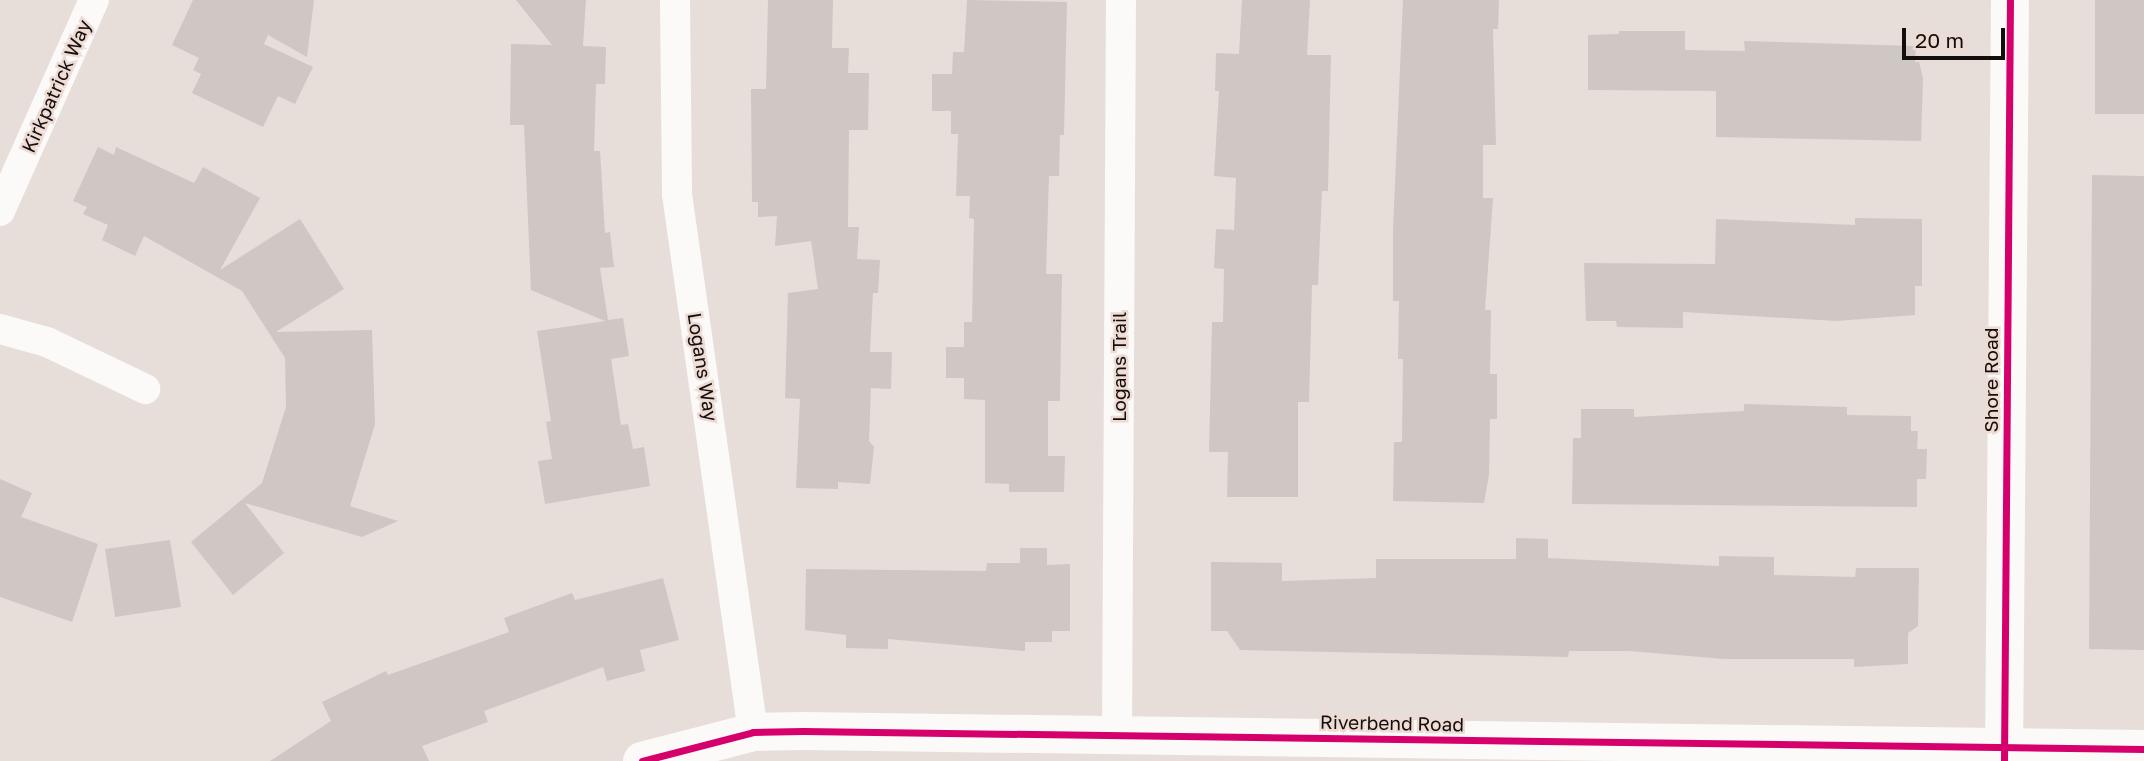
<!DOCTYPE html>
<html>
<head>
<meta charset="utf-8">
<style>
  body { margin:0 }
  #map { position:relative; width:2144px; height:761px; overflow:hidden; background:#e7deda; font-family:"Golos Text",sans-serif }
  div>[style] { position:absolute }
  .building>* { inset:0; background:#cec7c4 }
  .street>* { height:30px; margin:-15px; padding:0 15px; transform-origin:15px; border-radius:15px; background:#fbfaf9 }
  .secondary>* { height:38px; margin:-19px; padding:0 19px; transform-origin:19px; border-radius:19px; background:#fbfaf9 }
  .cycleway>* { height:7px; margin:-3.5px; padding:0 3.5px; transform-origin:3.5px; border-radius:3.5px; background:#d6006c }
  span { translate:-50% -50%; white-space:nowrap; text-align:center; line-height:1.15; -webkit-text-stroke:5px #eddbd4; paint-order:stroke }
  .street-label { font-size:19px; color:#130d0b }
  .scale { position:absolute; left:1902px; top:28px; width:103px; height:32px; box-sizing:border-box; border:4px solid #130d0b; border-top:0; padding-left:9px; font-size:21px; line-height:24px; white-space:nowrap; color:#130d0b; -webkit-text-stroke:5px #eddbd4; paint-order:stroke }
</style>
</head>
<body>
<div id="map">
  <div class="building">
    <i style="clip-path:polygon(193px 0,314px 0,307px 57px,268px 35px,264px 44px,313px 67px,295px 104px,278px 96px,263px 127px,192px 93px,201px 74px,193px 70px,199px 58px,172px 45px)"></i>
    <i style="clip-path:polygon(516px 0,586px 0,583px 46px,606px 47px,605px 84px,596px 84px,594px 151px,600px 151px,605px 233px,610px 232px,614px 267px,600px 268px,608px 320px,623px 318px,629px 356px,611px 359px,621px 425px,628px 424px,633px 449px,644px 447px,650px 486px,545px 504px,538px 461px,552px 459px,546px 422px,551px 421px,537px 331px,605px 321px,531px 290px,524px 125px,510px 125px,511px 44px,552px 45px)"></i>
    <i style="clip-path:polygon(768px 0,833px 0,832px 48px,849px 48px,848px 73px,869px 73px,868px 130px,849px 130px,848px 227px,859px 227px,857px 259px,880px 260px,878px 293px,873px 293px,870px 352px,892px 352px,891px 389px,871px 388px,869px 441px,874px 447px,870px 484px,838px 482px,838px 489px,796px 488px,800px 399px,785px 398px,788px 293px,818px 289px,811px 241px,775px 246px,777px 216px,758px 217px,758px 202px,752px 202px,751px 89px,766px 89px)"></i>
    <i style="clip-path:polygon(967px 0,1067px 2px,1064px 135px,1060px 135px,1059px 176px,1049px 176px,1046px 274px,1062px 274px,1060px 401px,1048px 401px,1048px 456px,1065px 456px,1064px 492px,1009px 492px,1009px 484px,985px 483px,985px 400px,964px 399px,964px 378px,946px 378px,946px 347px,964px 347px,964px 322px,972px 322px,974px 219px,969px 218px,970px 196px,956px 196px,958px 134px,951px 134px,951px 111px,932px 111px,932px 74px,952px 74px,953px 52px,964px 52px)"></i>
    <i style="clip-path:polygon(1242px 0,1310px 0,1307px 55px,1331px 55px,1328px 191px,1322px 191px,1318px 285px,1312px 285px,1309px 402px,1298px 402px,1298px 497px,1227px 497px,1228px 452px,1209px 452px,1212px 322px,1223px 322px,1224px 269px,1214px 268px,1216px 229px,1234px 230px,1236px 178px,1214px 176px,1219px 91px,1215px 91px,1216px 53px,1239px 54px)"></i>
    <i style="clip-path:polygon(1403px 0,1499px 0,1498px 29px,1493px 29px,1496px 145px,1483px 145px,1483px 198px,1493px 198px,1485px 310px,1491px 310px,1490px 374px,1497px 374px,1497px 419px,1490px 419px,1489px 475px,1484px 503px,1393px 501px,1394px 442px,1402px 442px,1403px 359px,1398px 359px,1399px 301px,1393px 301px,1393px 230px)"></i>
    <i style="clip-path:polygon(2095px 0,2144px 0,2144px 114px,2095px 114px)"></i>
    <i style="clip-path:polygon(1619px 31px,1685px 31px,1685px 50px,1745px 51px,1744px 41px,1916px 46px,1915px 62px,1919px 62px,1923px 78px,1921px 141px,1716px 137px,1716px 91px,1588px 90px,1588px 35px,1619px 34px)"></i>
    <i style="clip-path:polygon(98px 147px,114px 155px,116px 147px,194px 183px,203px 167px,260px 198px,220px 270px,300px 219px,344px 289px,276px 332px,372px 330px,375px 424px,350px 506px,398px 521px,362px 537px,245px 503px,284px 553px,233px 595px,191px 542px,262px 483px,286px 407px,285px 358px,242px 291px,144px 236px,135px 256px,102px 240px,108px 225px,83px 214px,87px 207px,73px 201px)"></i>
    <i style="clip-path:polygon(2092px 175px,2144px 176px,2144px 650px,2089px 649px)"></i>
    <i style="clip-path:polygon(1855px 218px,1922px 219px,1922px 286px,1915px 286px,1915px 315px,1836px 321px,1683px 312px,1683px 328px,1617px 327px,1616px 321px,1586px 321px,1584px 263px,1715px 264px,1716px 219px,1855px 225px)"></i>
    <i style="clip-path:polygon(1744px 404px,1847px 407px,1847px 415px,1911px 416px,1911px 431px,1918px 431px,1917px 449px,1927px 449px,1926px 479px,1917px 479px,1917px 507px,1572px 504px,1573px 438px,1581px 438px,1581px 409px,1634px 409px,1634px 417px,1744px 411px)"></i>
    <i style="clip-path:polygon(0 479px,32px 493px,21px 517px,98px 544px,72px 622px,0 597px)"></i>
    <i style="clip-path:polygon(1516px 538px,1548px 539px,1548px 558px,1719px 566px,1719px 556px,1774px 557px,1774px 575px,1855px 577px,1856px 568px,1919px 568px,1918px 626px,1908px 633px,1908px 664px,1854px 667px,1854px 659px,1724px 659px,1629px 651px,1569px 651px,1568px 657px,1240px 650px,1227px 631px,1211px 631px,1211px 562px,1282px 563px,1282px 581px,1376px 578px,1376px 559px,1516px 559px)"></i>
    <i style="clip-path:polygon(170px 540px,181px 607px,115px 617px,105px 549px)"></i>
    <i style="clip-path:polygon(1020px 548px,1047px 548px,1047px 565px,1070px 564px,1070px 631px,1052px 631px,1052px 642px,1025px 642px,1025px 651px,888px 639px,888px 649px,846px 648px,846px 635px,805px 630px,806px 569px,986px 571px,987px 563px,1020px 563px)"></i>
    <i style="clip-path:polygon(663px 578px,679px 640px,640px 650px,645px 671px,607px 681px,603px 667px,484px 711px,488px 722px,422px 746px,429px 761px,270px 761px,331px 721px,322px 702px,386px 671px,388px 675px,509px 632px,504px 618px,572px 593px,575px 600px)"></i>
  </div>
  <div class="street">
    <i style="left:675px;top:0;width:194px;rotate:89.4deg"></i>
    <i style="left:677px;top:194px;width:543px;rotate:81.96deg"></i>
    <i style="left:0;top:211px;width:231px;rotate:-66deg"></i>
    <i style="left:0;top:329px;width:49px;rotate:15.5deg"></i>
    <i style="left:47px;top:342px;width:109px;rotate:25.6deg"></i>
    <i style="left:1117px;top:735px;width:735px;rotate:-89.69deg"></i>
  </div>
  <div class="secondary">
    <i style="left:642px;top:761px;width:115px;rotate:-14.6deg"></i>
    <i style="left:753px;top:732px;width:50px;rotate:-1.1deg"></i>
    <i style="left:803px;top:731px;width:1341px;rotate:0.77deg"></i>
    <i style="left:2004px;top:761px;width:761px;rotate:-89.55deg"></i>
  </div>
  <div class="cycleway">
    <i style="left:642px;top:761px;width:115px;rotate:-14.6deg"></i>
    <i style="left:753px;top:732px;width:50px;rotate:-1.1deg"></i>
    <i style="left:803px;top:731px;width:1341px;rotate:0.77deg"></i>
    <i style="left:2004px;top:761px;width:761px;rotate:-89.55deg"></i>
  </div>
  <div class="street-label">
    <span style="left:56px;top:86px;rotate:-66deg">Kirkpatrick Way</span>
    <span style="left:703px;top:367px;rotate:81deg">Logans Way</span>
    <span style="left:1119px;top:367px;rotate:-90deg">Logans Trail</span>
    <span style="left:1991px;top:380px;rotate:-90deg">Shore Road</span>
    <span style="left:1392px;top:723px;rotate:1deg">Riverbend Road</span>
  </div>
  <div class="scale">20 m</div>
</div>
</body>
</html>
